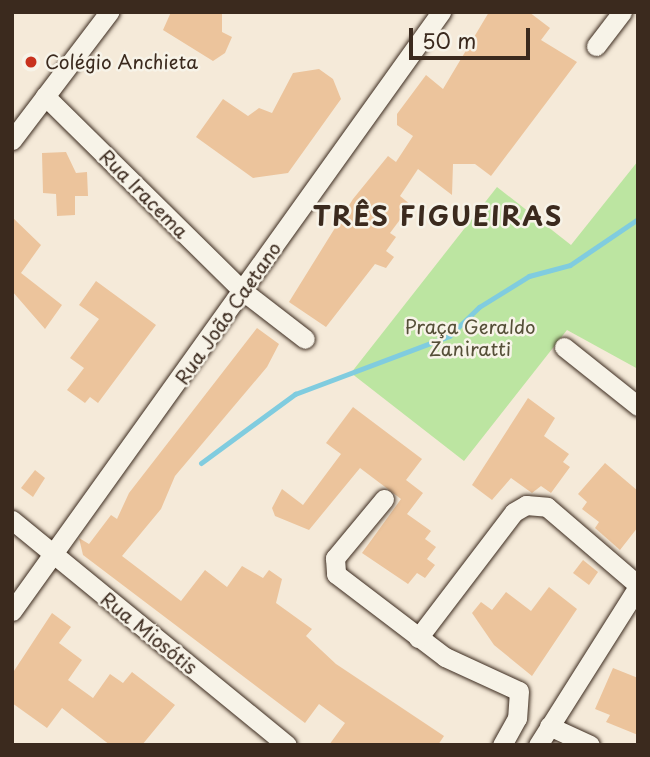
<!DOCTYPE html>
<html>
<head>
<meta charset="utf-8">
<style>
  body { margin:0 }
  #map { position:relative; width:650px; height:757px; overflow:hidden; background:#f5ead9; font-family:"Playpen Sans",sans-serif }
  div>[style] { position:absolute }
  .green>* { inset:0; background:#bce5a1 }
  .stream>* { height:5px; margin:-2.5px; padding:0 2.5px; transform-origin:2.5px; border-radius:2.5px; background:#80ccdf }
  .building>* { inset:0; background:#ecc49c }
  .roads { filter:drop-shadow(0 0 2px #3b2a1e) drop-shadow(0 0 2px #3b2a1e) }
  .minor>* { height:19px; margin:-9.5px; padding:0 9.5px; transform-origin:9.5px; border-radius:9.5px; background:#f7f3e8 }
  .dots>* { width:19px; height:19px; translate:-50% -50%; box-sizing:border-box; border:4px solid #f7f3e8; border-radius:50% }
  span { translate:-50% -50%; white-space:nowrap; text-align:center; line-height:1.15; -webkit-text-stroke:5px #f7f3e8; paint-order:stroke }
  .poi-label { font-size:19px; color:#3b2a1e }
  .left { translate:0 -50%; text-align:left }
  .street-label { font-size:19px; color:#3b2a1e }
  .park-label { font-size:19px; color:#554f38 }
  .district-label { font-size:26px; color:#3b2a1e; font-weight:700; letter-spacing:2px }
  .frame { position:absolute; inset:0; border:14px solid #3b2a1e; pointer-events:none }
  .scale { position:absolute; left:409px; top:28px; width:121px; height:32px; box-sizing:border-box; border:4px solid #3b2a1e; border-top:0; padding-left:9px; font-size:21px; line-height:24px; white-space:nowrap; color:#3b2a1e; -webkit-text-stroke:5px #f7f3e8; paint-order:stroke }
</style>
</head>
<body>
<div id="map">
  <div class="green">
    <i style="clip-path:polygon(638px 161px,638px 369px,567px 330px,464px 461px,351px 373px,497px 187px,571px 245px)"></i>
  </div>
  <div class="stream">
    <i style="left:201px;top:463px;width:117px;rotate:-36.3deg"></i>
    <i style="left:295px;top:394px;width:165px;rotate:-20.6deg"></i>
    <i style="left:449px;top:336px;width:42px;rotate:-44deg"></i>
    <i style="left:479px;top:307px;width:59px;rotate:-31.8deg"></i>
    <i style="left:529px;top:276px;width:42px;rotate:-15deg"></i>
    <i style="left:570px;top:265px;width:82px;rotate:-34.1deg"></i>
  </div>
  <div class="building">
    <i style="clip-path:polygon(171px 12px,222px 12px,222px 32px,232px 37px,225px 53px,213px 61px,163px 30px)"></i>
    <i style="clip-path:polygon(489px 12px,529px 12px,550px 28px,541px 40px,577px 62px,491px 176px,475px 164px,453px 164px,452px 195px,418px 169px,400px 196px,411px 205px,390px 233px,396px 237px,386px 251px,394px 257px,386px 268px,375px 264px,326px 327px,289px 302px,353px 199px,388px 156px,396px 162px,413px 136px,397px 125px,397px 114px,426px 75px,443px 89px)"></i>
    <i style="clip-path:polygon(319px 69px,333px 79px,341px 99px,288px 173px,253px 178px,196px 137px,223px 99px,248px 116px,259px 108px,272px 113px,293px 73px)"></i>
    <i style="clip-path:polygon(66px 152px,76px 173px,87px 172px,88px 196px,75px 196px,75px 215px,57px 216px,56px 194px,43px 193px,42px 153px)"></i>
    <i style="clip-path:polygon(12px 217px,41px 245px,21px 273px,62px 305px,45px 329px,12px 291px)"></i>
    <i style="clip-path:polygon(96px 281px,156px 325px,98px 403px,90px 397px,85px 403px,67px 390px,84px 368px,70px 358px,99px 319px,79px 305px)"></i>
    <i style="clip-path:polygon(257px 328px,279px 344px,267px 367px,175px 476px,161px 509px,122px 556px,181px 601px,205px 570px,227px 587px,242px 566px,263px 578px,269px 570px,282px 579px,276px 603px,312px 629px,306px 636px,336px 664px,444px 736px,438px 745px,329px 745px,345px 723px,319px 704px,305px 723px,83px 555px,79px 538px,89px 544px,111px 515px,117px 519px,129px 493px)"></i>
    <i style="clip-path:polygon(528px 398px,555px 418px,544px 436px,569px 454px,563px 462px,570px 467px,551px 493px,541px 486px,532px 493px,511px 478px,492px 500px,472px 485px)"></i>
    <i style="clip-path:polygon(353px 407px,422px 459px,406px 480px,423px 493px,407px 514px,431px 531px,425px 539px,436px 547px,427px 559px,435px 565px,425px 578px,417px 573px,408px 584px,362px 553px,401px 499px,360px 468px,309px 530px,275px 516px,272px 508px,282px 489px,303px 505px,341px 454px,326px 443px)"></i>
    <i style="clip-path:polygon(605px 463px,638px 491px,638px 527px,620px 550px,595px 528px,599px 522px,582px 509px,587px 502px,578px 494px)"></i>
    <i style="clip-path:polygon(35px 470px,45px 478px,33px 497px,21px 488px)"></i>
    <i style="clip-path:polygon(583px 560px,598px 572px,589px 585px,573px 573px)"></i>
    <i style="clip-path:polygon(549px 587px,577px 609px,532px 676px,494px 645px,472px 613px,481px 602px,492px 610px,506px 592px,531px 611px)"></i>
    <i style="clip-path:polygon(52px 613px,71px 627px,59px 643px,82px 660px,68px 680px,93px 698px,110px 674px,123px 683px,132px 672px,175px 705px,142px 745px,110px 745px,62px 708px,47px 728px,12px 703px,12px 674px)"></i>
    <i style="clip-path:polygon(613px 668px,638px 678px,638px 735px,606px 722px,610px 715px,595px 709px)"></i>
  </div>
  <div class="roads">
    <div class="minor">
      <i style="left:596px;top:46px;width:43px;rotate:-52.6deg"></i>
      <i style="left:45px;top:96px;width:278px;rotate:44.6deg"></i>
      <i style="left:243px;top:291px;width:78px;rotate:37.7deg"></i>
      <i style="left:12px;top:140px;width:161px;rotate:-52.8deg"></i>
      <i style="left:564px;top:347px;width:95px;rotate:38.6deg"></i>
      <i style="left:384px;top:499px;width:77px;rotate:129.7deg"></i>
      <i style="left:335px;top:558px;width:16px;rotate:86deg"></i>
      <i style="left:336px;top:574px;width:137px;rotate:37.3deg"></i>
      <i style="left:445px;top:657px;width:81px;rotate:24.7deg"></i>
      <i style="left:519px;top:691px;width:27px;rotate:94deg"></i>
      <i style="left:517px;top:718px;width:31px;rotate:119deg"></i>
      <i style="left:12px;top:520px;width:355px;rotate:39.3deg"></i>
      <i style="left:12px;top:611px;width:737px;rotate:-54.39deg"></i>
      <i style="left:418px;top:638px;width:158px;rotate:-52.7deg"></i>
      <i style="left:514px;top:512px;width:14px;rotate:-30deg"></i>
      <i style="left:526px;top:505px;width:21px;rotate:5deg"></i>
      <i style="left:547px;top:507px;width:120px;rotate:40.6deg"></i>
      <i style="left:549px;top:726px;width:45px;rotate:24.9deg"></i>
      <i style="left:538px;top:745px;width:187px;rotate:-57.7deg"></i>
    </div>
  </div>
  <div class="dots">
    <i style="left:31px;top:62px;background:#c8321e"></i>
  </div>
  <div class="poi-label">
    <span class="left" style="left:45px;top:62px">Colégio Anchieta</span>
  </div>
  <div class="street-label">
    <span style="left:144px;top:194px;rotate:45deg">Rua Iracema</span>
    <span style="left:228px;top:313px;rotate:-55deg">Rua João Caetano</span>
    <span style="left:149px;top:633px;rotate:39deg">Rua Miosótis</span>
  </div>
  <div class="park-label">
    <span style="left:470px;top:338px">Praça Geraldo<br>Zaniratti</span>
  </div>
  <div class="district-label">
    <span style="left:438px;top:216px">TRÊS FIGUEIRAS</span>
  </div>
  <div class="frame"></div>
  <div class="scale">50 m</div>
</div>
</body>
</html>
